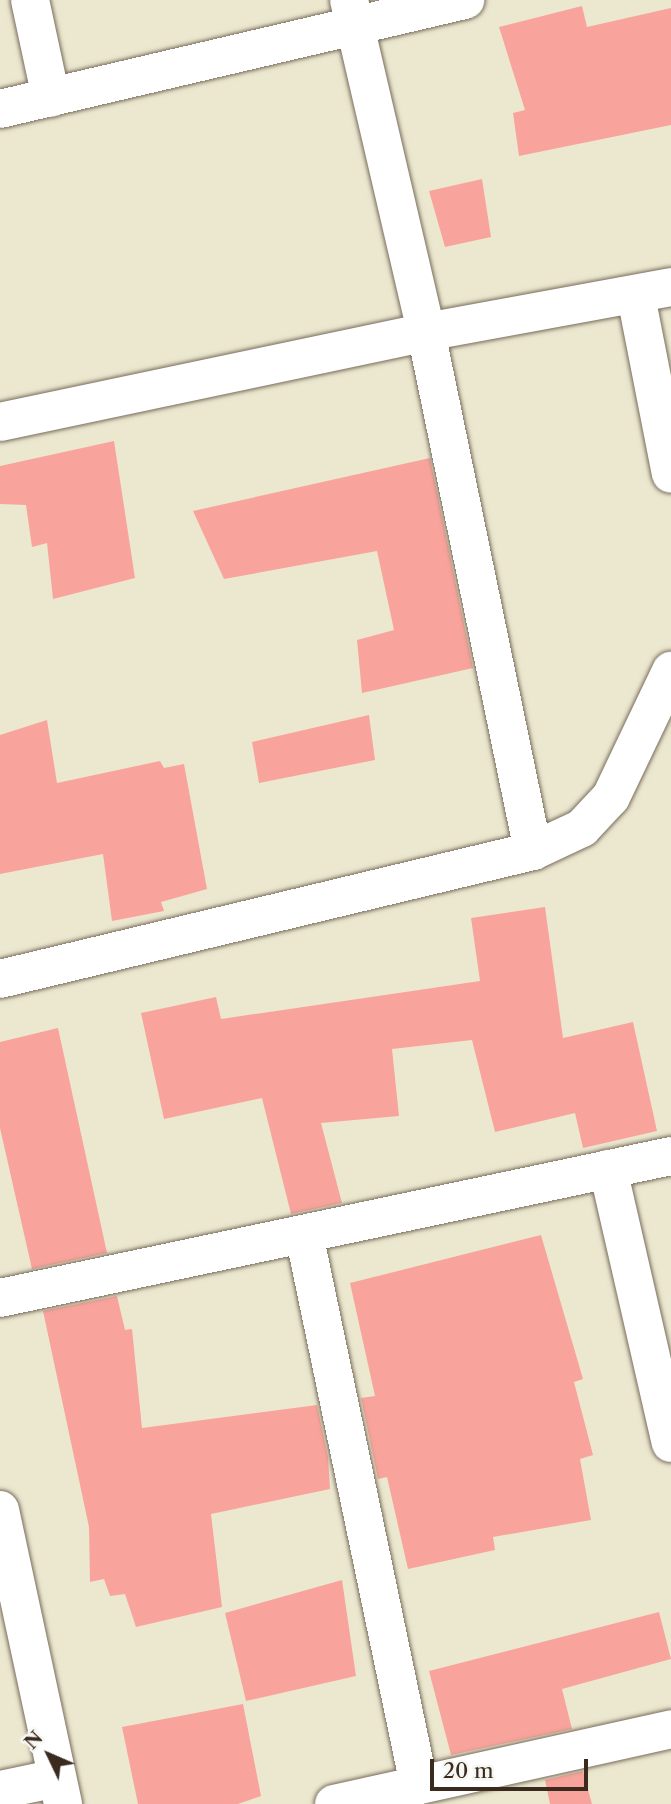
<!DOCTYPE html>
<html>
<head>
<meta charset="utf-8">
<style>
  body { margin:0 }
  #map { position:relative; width:671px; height:1804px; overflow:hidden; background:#ece8d0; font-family:"Libre Caslon Text",serif }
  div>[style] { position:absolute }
  .building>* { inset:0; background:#f8a49c }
  .roads { filter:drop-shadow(0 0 2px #796c5c) drop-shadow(0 0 2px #796c5c) }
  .street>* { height:38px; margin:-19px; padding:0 19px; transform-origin:19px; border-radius:19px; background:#fff }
  .secondary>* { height:38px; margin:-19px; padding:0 19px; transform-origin:19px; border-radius:19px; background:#fff }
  span { translate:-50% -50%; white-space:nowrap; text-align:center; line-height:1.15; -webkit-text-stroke:5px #f6f6f2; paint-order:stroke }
  .north { position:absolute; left:14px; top:1720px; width:70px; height:70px; -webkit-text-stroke:5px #f6f6f2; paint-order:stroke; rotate:314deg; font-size:19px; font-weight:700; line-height:28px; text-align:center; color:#3b2a1e }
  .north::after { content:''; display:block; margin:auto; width:24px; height:32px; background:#3b2a1e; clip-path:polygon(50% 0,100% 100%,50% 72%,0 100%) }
  .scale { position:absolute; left:430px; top:1759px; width:158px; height:32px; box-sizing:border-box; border:4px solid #3b2a1e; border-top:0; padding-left:9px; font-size:21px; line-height:24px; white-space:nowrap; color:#3b2a1e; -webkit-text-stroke:5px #f6f6f2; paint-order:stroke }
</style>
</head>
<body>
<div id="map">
  <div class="building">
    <i style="clip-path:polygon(582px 6px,587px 27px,671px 8px,671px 125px,519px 156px,513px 113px,525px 110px,499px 27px)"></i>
    <i style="clip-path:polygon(482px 179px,491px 237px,445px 247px,429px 191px)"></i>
    <i style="clip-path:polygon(114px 441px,135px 578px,53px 599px,47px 543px,32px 547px,26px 505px,0 504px,0 466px)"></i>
    <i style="clip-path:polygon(430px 458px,473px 668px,362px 693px,357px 640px,394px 630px,377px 551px,224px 579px,193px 511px)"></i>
    <i style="clip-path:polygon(369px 715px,375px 760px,259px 783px,252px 742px)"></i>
    <i style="clip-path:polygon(47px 720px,57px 783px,160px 761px,164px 768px,184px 764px,207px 889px,161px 902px,164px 911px,112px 921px,103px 854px,0 874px,0 735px)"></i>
    <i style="clip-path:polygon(545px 907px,563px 1038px,633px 1022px,657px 1131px,583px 1148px,575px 1113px,495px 1132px,472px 1040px,392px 1049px,399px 1116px,321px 1123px,342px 1203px,291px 1214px,262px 1098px,164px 1119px,141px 1013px,216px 997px,221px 1019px,480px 981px,471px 918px)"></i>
    <i style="clip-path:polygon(58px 1028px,107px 1253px,32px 1269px,0 1128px,0 1042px)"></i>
    <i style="clip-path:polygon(541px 1235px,583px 1379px,574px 1382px,593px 1455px,580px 1459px,591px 1520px,493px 1537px,495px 1550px,408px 1569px,387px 1477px,378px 1479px,361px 1398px,375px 1396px,350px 1283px)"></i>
    <i style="clip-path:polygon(117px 1296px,125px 1330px,132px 1329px,142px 1428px,317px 1405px,328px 1457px,330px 1489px,211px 1514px,222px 1607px,136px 1627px,125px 1594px,110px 1596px,104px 1579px,90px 1582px,89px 1527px,43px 1311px)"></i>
    <i style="clip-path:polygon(342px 1580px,356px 1676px,246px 1701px,225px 1613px)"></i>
    <i style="clip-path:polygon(659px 1612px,671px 1659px,562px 1689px,572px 1729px,451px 1755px,429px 1671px)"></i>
    <i style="clip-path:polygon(243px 1704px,261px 1796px,238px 1804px,138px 1804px,122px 1727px)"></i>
    <i style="clip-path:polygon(583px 1771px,592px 1804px,550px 1804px,545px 1780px)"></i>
  </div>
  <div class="roads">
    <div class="street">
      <i style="left:30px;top:0;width:100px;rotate:77.9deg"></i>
      <i style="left:349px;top:0;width:341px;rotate:76.9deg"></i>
      <i style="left:426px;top:332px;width:530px;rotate:78.35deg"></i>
      <i style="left:0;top:109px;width:478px;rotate:-13.2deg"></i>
      <i style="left:636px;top:296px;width:181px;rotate:78.9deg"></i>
      <i style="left:0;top:422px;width:435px;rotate:-11.9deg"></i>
      <i style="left:426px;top:332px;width:249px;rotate:-10.4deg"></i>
      <i style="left:0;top:979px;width:548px;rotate:-13.5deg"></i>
      <i style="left:533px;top:851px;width:54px;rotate:-25.1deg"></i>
      <i style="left:582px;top:828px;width:42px;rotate:-46.9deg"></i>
      <i style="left:611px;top:797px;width:140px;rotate:-64.5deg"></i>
      <i style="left:608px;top:1169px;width:281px;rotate:77.1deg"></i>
      <i style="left:304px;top:1234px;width:563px;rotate:78.21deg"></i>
      <i style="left:0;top:1298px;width:686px;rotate:-11.95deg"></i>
      <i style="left:0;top:1790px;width:58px;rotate:-11.9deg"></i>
      <i style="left:334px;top:1804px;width:345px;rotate:-12.5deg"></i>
    </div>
    <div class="secondary">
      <i style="left:0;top:1510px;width:301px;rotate:77.9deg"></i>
    </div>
  </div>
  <div class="north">N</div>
  <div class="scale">20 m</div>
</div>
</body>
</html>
